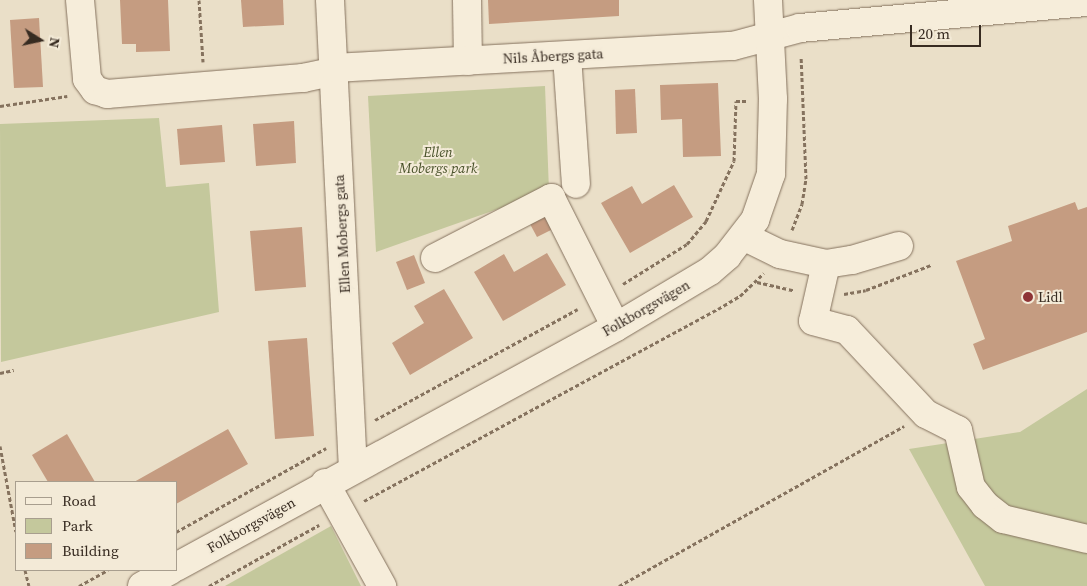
<!DOCTYPE html>
<html>
<head>
<meta charset="utf-8">
<style>
  body { margin:0 }
  #map { position:relative; width:1087px; height:586px; overflow:hidden; background:#eadfc8; font-family:"Source Serif 4",serif }
  div>[style] { position:absolute }
  .green>* { inset:0; background:#c4c89c }
  .building>* { inset:0; background:#c59c81 }
  .path>* { height:3px; margin-top:-1.5px; transform-origin:0; background:repeating-linear-gradient(90deg,#85725e 0 4px,transparent 0 6.5px) }
  .roads { filter:drop-shadow(0 0 1px #85725e) drop-shadow(0 0 1px #85725e) }
  .minor>* { height:28px; margin:-14px; padding:0 14px; transform-origin:14px; border-radius:14px; background:#f6edda }
  .dots>* { width:14px; height:14px; translate:-50% -50%; box-sizing:border-box; border:2px solid #f3ead7; border-radius:50% }
  span { translate:-50% -50%; white-space:nowrap; text-align:center; line-height:1.15; -webkit-text-stroke:4px #f3ead7; paint-order:stroke }
  .street-label { font-size:14px; color:#372b21 }
  .park-label { font-size:14px; color:#485129; font-style:italic }
  .poi-label { font-size:14px; color:#372b21 }
  .left { translate:0 -50%; text-align:left }
  .legend { position:absolute; left:15px; top:481px; width:162px; height:90px; box-sizing:border-box; background:#f3ead7; border:1px solid #a89e8e; margin:0; padding:6px 9px; list-style:none; font-size:15px; color:#372b21 }
  .legend li { display:flex; align-items:center; gap:10px; height:25px }
  .legend b { width:25px; border:1px solid #a89e8e }
  .north { position:absolute; left:15px; top:15px; width:50px; height:50px; -webkit-text-stroke:4px #f3ead7; paint-order:stroke; rotate:100deg; font-size:14px; font-weight:700; line-height:20px; text-align:center; color:#372b21 }
  .north::after { content:''; display:block; margin:auto; width:18px; height:22px; background:#372b21; clip-path:polygon(50% 0,100% 100%,50% 72%,0 100%) }
  .scale { position:absolute; left:910px; top:25px; width:71px; height:22px; box-sizing:border-box; border:2px solid #372b21; border-top:0; padding-left:6px; font-size:15px; line-height:18px; white-space:nowrap; color:#372b21; -webkit-text-stroke:4px #f3ead7; paint-order:stroke }
</style>
</head>
<body>
<div id="map">
  <div class="green">
    <i style="clip-path:polygon(545px 86px,549px 191px,376px 252px,368px 96px)"></i>
    <i style="clip-path:polygon(159px 118px,166px 187px,209px 183px,219px 312px,1px 362px,0 124px)"></i>
    <i style="clip-path:polygon(1087px 389px,1087px 586px,985px 586px,909px 449px,1020px 432px)"></i>
    <i style="clip-path:polygon(331px 526px,361px 586px,225px 586px)"></i>
  </div>
  <div class="building">
    <i style="clip-path:polygon(120px 0,168px 0,170px 51px,136px 52px,136px 44px,122px 44px)"></i>
    <i style="clip-path:polygon(241px 0,283px 0,284px 25px,243px 27px)"></i>
    <i style="clip-path:polygon(488px 0,619px 0,619px 16px,489px 24px)"></i>
    <i style="clip-path:polygon(39px 18px,43px 87px,14px 88px,10px 20px)"></i>
    <i style="clip-path:polygon(718px 83px,721px 156px,683px 157px,682px 119px,661px 120px,660px 85px)"></i>
    <i style="clip-path:polygon(635px 89px,637px 133px,616px 134px,615px 90px)"></i>
    <i style="clip-path:polygon(294px 121px,296px 163px,256px 166px,253px 124px)"></i>
    <i style="clip-path:polygon(222px 125px,225px 162px,180px 165px,177px 129px)"></i>
    <i style="clip-path:polygon(674px 185px,693px 217px,630px 253px,601px 203px,632px 186px,642px 204px)"></i>
    <i style="clip-path:polygon(1075px 202px,1078px 210px,1087px 207px,1087px 332px,983px 370px,973px 344px,985px 339px,956px 261px,1012px 241px,1008px 226px)"></i>
    <i style="clip-path:polygon(547px 216px,553px 229px,537px 237px,530px 224px)"></i>
    <i style="clip-path:polygon(302px 227px,306px 287px,255px 291px,250px 231px)"></i>
    <i style="clip-path:polygon(547px 253px,566px 285px,503px 321px,474px 272px,504px 254px,514px 272px)"></i>
    <i style="clip-path:polygon(414px 255px,425px 283px,407px 290px,396px 262px)"></i>
    <i style="clip-path:polygon(444px 289px,473px 338px,410px 375px,392px 343px,424px 323px,414px 306px)"></i>
    <i style="clip-path:polygon(307px 338px,314px 436px,275px 439px,268px 341px)"></i>
    <i style="clip-path:polygon(228px 429px,248px 464px,176px 504px,176px 482px,134px 482px)"></i>
    <i style="clip-path:polygon(67px 434px,95px 482px,48px 482px,32px 455px)"></i>
  </div>
  <div class="path">
    <i style="left:199px;top:0;width:62px;rotate:86.3deg"></i>
    <i style="left:0;top:106px;width:68px;rotate:-8.5deg"></i>
    <i style="left:792px;top:230px;width:28px;rotate:-69deg"></i>
    <i style="left:802px;top:204px;width:25px;rotate:-81deg"></i>
    <i style="left:806px;top:179px;width:123px;rotate:-92.3deg"></i>
    <i style="left:757px;top:282px;width:37px;rotate:13deg"></i>
    <i style="left:623px;top:284px;width:75px;rotate:-32deg"></i>
    <i style="left:687px;top:244px;width:30px;rotate:-50deg"></i>
    <i style="left:706px;top:221px;width:66px;rotate:-65deg"></i>
    <i style="left:734px;top:161px;width:60px;rotate:-88.1deg"></i>
    <i style="left:736px;top:101px;width:11px"></i>
    <i style="left:844px;top:294px;width:22px;rotate:-10deg"></i>
    <i style="left:866px;top:290px;width:70px;rotate:-21deg"></i>
    <i style="left:0;top:373px;width:14px;rotate:-12deg"></i>
    <i style="left:375px;top:420px;width:231px;rotate:-28.7deg"></i>
    <i style="left:0;top:446px;width:87px;rotate:79.5deg"></i>
    <i style="left:364px;top:501px;width:403px;rotate:-28.5deg"></i>
    <i style="left:718px;top:309px;width:26px;rotate:-31deg"></i>
    <i style="left:740px;top:296px;width:33px;rotate:-44deg"></i>
    <i style="left:176px;top:532px;width:172px;rotate:-29.2deg"></i>
    <i style="left:25px;top:570px;width:16px;rotate:76deg"></i>
    <i style="left:79px;top:586px;width:33px;rotate:-29deg"></i>
    <i style="left:209px;top:586px;width:126px;rotate:-29deg"></i>
    <i style="left:619px;top:586px;width:327px;rotate:-29.3deg"></i>
  </div>
  <div class="roads">
    <div class="minor">
      <i style="left:80px;top:0;width:79px;rotate:84.9deg"></i>
      <i style="left:87px;top:79px;width:14px;rotate:54deg"></i>
      <i style="left:95px;top:90px;width:13px;rotate:18deg"></i>
      <i style="left:107px;top:94px;width:197px;rotate:-4.7deg"></i>
      <i style="left:303px;top:78px;width:33px;rotate:-12deg"></i>
      <i style="left:330px;top:0;width:469px;rotate:87.2deg"></i>
      <i style="left:467px;top:0;width:61px;rotate:89.1deg"></i>
      <i style="left:567px;top:56px;width:128px;rotate:86deg"></i>
      <i style="left:334px;top:68px;width:400px;rotate:-3.2deg"></i>
      <i style="left:733px;top:46px;width:69px;rotate:-15deg"></i>
      <i style="left:800px;top:28px;width:288px;rotate:-5.2deg"></i>
      <i style="left:745px;top:237px;width:39px;rotate:26deg"></i>
      <i style="left:780px;top:254px;width:47px;rotate:12.3deg"></i>
      <i style="left:826px;top:264px;width:26px;rotate:-9deg"></i>
      <i style="left:852px;top:260px;width:49px;rotate:-16.6deg"></i>
      <i style="left:435px;top:258px;width:131px;rotate:-27.3deg"></i>
      <i style="left:551px;top:198px;width:144px;rotate:63.3deg"></i>
      <i style="left:826px;top:264px;width:58px;rotate:102.8deg"></i>
      <i style="left:813px;top:321px;width:35px;rotate:15deg"></i>
      <i style="left:847px;top:330px;width:115px;rotate:46.8deg"></i>
      <i style="left:926px;top:414px;width:36px;rotate:27deg"></i>
      <i style="left:958px;top:430px;width:58px;rotate:77.2deg"></i>
      <i style="left:971px;top:487px;width:23px;rotate:52deg"></i>
      <i style="left:985px;top:505px;width:23px;rotate:38deg"></i>
      <i style="left:1003px;top:519px;width:86px;rotate:13.4deg"></i>
      <i style="left:325px;top:483px;width:118px;rotate:61deg"></i>
      <i style="left:176px;top:567px;width:501px;rotate:-28.61deg"></i>
      <i style="left:616px;top:327px;width:109px;rotate:-30.8deg"></i>
      <i style="left:710px;top:271px;width:23px;rotate:-41deg"></i>
      <i style="left:727px;top:256px;width:46px;rotate:-52.1deg"></i>
      <i style="left:755px;top:220px;width:49px;rotate:-70.8deg"></i>
      <i style="left:771px;top:174px;width:75px;rotate:-88.5deg"></i>
      <i style="left:773px;top:99px;width:99px;rotate:-92.9deg"></i>
      <i style="left:142px;top:586px;width:33px;rotate:-29deg"></i>
    </div>
  </div>
  <div class="dots">
    <i style="left:1028px;top:297px;background:#8e3436"></i>
  </div>
  <div class="street-label">
    <span style="left:553px;top:56px;rotate:-3deg">Nils Åbergs gata</span>
    <span style="left:342px;top:234px;rotate:-93deg">Ellen Mobergs gata</span>
    <span style="left:646px;top:308px;rotate:-30deg">Folkborgsvägen</span>
    <span style="left:251px;top:525px;rotate:-29deg">Folkborgsvägen</span>
  </div>
  <div class="park-label">
    <span style="left:438px;top:160px">Ellen<br>Mobergs park</span>
  </div>
  <div class="poi-label">
    <span class="left" style="left:1038px;top:297px">Lidl</span>
  </div>
  <ul class="legend">
  <li><b style="height:6px;background:#f6edda"></b>Road</li>
  <li><b style="height:14px;background:#c4c89c"></b>Park</li>
  <li><b style="height:14px;background:#c59c81"></b>Building</li>
  </ul>
  <div class="north">N</div>
  <div class="scale">20 m</div>
</div>
</body>
</html>
